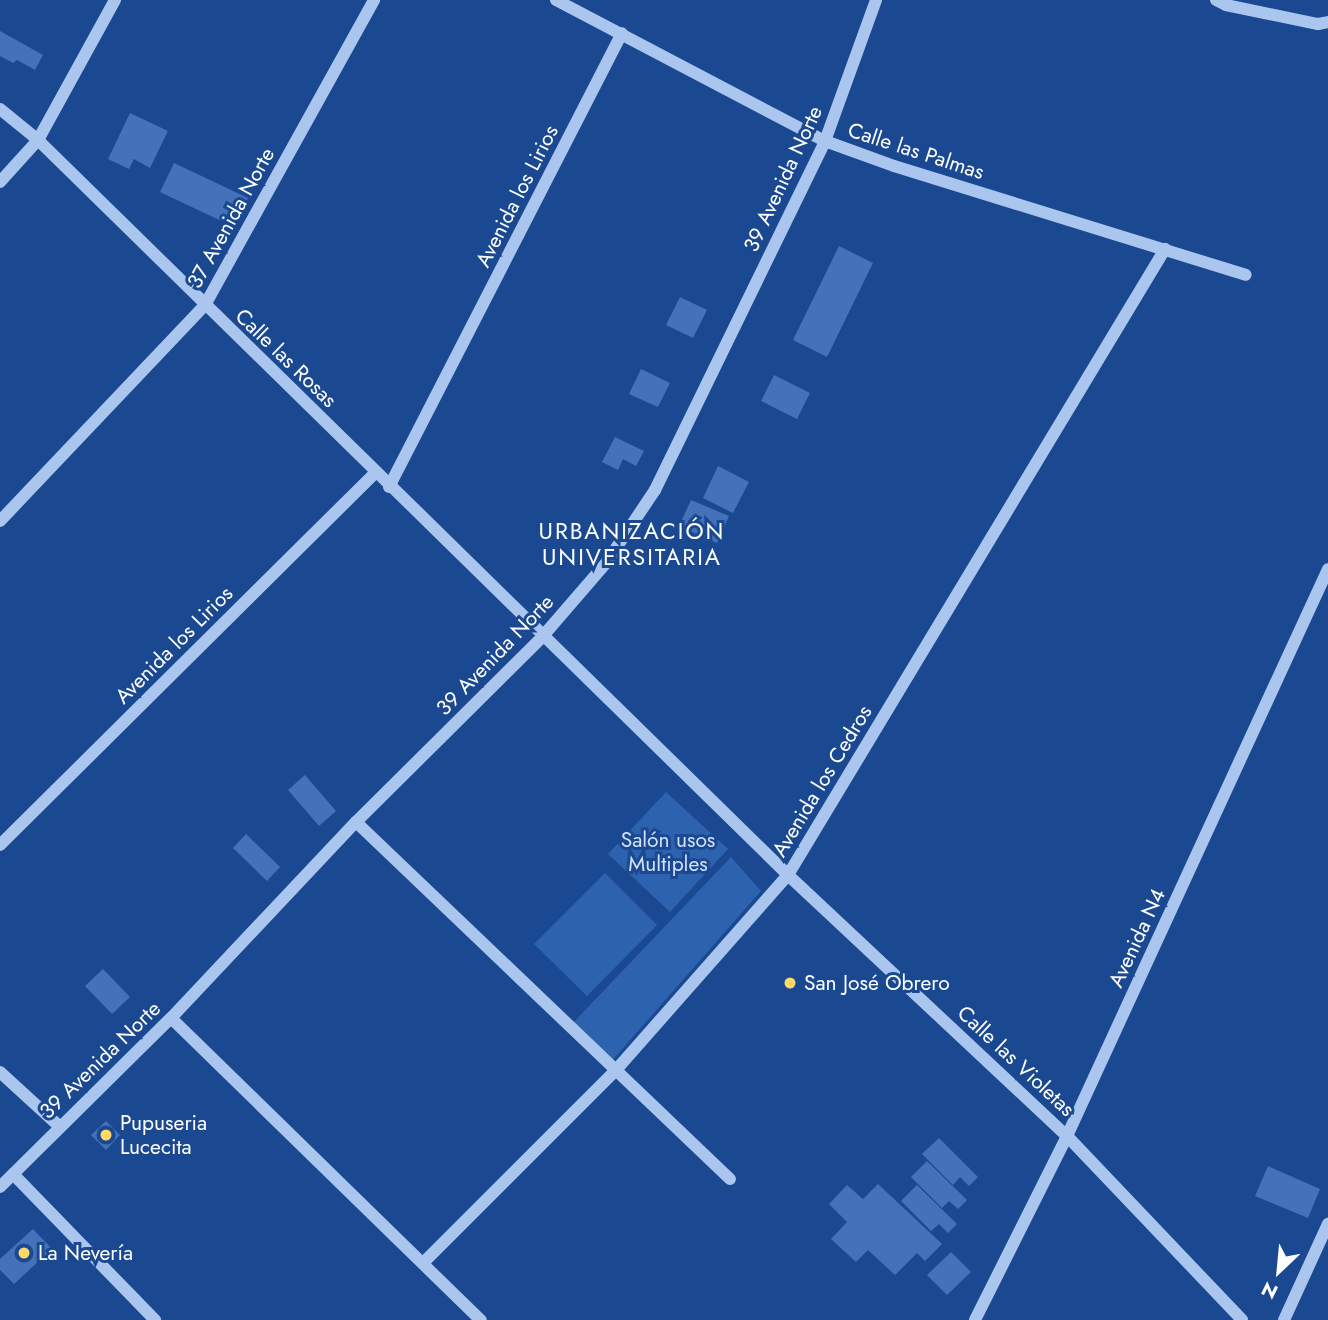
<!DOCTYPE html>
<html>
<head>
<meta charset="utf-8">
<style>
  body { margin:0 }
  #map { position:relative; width:1328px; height:1320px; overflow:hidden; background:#1a4991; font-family:Jost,sans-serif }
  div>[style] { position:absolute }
  .green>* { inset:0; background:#2d62af }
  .building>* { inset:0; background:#4372b9 }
  .minor>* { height:12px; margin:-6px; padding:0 6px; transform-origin:6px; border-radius:6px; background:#aac6ef }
  .dots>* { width:19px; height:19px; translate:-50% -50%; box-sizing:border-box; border:4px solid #1a4991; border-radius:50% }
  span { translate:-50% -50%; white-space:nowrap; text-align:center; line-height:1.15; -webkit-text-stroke:6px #1a4991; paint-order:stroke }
  .street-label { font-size:21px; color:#fff }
  .park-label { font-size:21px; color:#d0e1fa }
  .poi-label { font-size:21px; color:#fff }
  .left { translate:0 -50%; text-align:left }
  .neighbourhood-label { font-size:23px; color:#fff; letter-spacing:2px }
  .north { position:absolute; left:1244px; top:1236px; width:70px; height:70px; -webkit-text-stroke:5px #1a4991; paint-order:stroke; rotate:206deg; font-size:19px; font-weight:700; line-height:28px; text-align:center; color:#fff }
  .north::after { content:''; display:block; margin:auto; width:24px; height:32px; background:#fff; clip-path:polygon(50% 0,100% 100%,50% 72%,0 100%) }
</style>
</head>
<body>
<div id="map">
  <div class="green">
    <i style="clip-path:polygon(666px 792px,728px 849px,670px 912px,608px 854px)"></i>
    <i style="clip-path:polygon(731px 857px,761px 891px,610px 1063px,570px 1026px)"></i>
    <i style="clip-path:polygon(605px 873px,657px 925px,587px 996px,534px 944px)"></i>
  </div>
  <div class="building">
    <i style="clip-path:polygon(0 31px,43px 55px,35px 70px,17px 60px,13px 63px,0 56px)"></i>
    <i style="clip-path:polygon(130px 113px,168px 131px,150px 168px,134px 159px,129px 169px,108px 159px)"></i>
    <i style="clip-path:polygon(174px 163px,248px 198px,234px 227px,160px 192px)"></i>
    <i style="clip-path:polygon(839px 246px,873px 263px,827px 357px,793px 340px)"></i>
    <i style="clip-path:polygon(680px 297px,707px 310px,693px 338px,666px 325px)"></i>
    <i style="clip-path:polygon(641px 369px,670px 383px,658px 407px,629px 394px)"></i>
    <i style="clip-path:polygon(774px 375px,810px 393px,797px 419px,761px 401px)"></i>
    <i style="clip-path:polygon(615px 437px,644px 451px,636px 466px,623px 459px,618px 470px,602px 462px)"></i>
    <i style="clip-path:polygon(718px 466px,749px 482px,733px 513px,703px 498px)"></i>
    <i style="clip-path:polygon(691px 500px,729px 516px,717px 543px,679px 526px)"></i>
    <i style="clip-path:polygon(305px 775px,336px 811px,319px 826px,288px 790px)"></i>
    <i style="clip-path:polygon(246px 834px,280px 867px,267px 881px,233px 848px)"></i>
    <i style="clip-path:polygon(103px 969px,130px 997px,112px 1014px,85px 986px)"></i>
    <i style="clip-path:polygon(106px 1121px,120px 1135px,106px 1150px,91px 1135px)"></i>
    <i style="clip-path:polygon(939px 1138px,978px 1177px,969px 1186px,960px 1177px,953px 1185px,922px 1154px)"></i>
    <i style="clip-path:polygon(927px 1161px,967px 1200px,958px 1209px,949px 1201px,942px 1208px,911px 1177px)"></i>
    <i style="clip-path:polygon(1268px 1166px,1320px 1189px,1308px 1218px,1255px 1196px)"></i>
    <i style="clip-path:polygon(878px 1184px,942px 1244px,925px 1261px,917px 1253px,895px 1275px,868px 1250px,856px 1262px,831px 1239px,847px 1222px,829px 1204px,847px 1185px,863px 1199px)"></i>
    <i style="clip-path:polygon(917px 1185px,957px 1224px,948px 1233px,939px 1224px,931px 1231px,901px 1201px)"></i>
    <i style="clip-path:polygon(33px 1229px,52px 1249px,14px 1284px,0 1270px,0 1259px)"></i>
    <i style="clip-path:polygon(951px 1252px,971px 1272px,947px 1295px,927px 1275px)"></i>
  </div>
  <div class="minor">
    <i style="left:556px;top:0;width:304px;rotate:27.7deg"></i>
    <i style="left:825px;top:141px;width:73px;rotate:19.9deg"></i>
    <i style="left:894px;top:166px;width:368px;rotate:17.2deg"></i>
    <i style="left:1216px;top:0;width:11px;rotate:27deg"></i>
    <i style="left:1226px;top:5px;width:94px;rotate:11.7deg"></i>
    <i style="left:1318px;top:24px;width:10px;rotate:-11deg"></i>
    <i style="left:0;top:109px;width:49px;rotate:39.2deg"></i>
    <i style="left:38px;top:140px;width:1050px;rotate:44.42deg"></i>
    <i style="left:788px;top:875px;width:382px;rotate:43.1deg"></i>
    <i style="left:1067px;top:1136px;width:254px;rotate:46.4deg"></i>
    <i style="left:0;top:182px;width:57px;rotate:-47.9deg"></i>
    <i style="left:38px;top:140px;width:160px;rotate:-61.2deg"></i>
    <i style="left:389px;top:487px;width:510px;rotate:-62.83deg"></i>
    <i style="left:0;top:521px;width:298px;rotate:-46.5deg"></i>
    <i style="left:205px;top:305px;width:349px;rotate:-61deg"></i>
    <i style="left:356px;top:822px;width:517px;rotate:43.67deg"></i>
    <i style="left:0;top:845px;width:528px;rotate:-44.77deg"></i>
    <i style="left:171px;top:1018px;width:433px;rotate:44.3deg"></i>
    <i style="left:0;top:1072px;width:80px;rotate:42.5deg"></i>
    <i style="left:13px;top:1174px;width:204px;rotate:45.8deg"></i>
    <i style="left:0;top:1187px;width:240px;rotate:-44.7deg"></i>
    <i style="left:171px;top:1018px;width:270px;rotate:-46.7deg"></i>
    <i style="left:356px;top:822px;width:264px;rotate:-44.8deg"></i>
    <i style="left:543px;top:636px;width:96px;rotate:-49.2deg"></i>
    <i style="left:606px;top:563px;width:88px;rotate:-56.1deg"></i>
    <i style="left:655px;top:490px;width:388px;rotate:-64deg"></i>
    <i style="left:825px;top:141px;width:150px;rotate:-70.1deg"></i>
    <i style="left:423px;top:1263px;width:273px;rotate:-45deg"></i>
    <i style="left:616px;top:1070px;width:260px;rotate:-48.6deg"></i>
    <i style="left:788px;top:875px;width:731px;rotate:-58.94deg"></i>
    <i style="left:975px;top:1320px;width:206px;rotate:-63.4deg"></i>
    <i style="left:1067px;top:1136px;width:624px;rotate:-65.28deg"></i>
    <i style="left:1284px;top:1320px;width:106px;rotate:-65.4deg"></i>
  </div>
  <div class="dots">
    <i style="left:790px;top:983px;background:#ffda67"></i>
    <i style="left:106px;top:1135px;background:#ffda67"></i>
    <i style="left:24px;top:1253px;background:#ffda67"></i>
  </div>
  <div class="street-label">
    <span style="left:916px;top:151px;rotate:18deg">Calle las Palmas</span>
    <span style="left:783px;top:179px;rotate:-65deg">39 Avenida Norte</span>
    <span style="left:517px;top:196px;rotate:-63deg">Avenida los Lirios</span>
    <span style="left:231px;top:218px;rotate:-61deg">37 Avenida Norte</span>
    <span style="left:286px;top:358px;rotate:44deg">Calle las Rosas</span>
    <span style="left:174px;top:645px;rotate:-45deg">Avenida los Lirios</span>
    <span style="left:495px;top:655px;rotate:-46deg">39 Avenida Norte</span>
    <span style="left:822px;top:781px;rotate:-59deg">Avenida los Cedros</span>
    <span style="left:1137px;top:938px;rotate:-65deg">Avenida N4</span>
    <span style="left:100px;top:1060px;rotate:-44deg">39 Avenida Norte</span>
    <span style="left:1016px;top:1061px;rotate:43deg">Calle las Violetas</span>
  </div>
  <div class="park-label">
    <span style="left:668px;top:852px">Salón usos<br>Multiples</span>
  </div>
  <div class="poi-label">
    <span class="left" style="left:804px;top:983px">San José Obrero</span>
    <span class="left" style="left:120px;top:1135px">Pupuseria<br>Lucecita</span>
    <span class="left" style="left:38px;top:1253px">La Nevería</span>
  </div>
  <div class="neighbourhood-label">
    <span style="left:632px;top:544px">URBANIZACIÓN<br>UNIVERSITARIA</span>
  </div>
  <div class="north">N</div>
</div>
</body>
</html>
